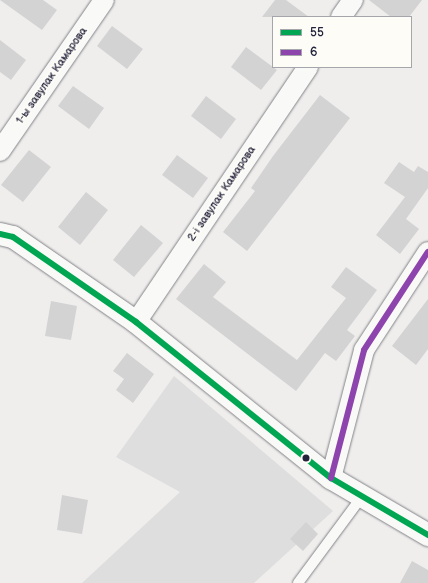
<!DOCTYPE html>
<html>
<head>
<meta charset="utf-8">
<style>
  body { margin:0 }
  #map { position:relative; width:428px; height:583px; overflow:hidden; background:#efeeed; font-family:"Balsamiq Sans",sans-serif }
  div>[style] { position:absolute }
  .green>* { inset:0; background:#dfdede }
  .building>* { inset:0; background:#d4d3d4 }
  .roads { filter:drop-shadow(0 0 1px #838287) drop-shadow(0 0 1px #838287) }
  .service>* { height:10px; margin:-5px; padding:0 5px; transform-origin:5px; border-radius:5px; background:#f9f9f7 }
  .minor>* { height:20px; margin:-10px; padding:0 10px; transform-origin:10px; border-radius:10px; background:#f9f9f7 }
  .tertiary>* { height:22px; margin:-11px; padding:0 11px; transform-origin:11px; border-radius:11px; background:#f9f9f7 }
  .bus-1>* { height:6px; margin:-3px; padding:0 3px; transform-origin:3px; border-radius:3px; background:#00a651 }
  .bus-2>* { height:6px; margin:-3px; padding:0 3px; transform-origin:3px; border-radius:3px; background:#8e44ad }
  .dots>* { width:11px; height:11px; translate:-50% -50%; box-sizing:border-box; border:2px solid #fdfcf7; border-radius:50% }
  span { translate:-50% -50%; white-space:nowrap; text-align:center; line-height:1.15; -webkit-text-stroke:3.5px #fdfcf7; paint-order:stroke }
  .street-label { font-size:11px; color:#22223b }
  .legend { position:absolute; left:272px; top:16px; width:140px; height:52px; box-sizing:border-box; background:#fdfcf7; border:1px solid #a5a5ac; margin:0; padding:5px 7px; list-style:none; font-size:12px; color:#22223b }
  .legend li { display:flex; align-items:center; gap:8px; height:20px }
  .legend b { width:20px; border:1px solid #a5a5ac }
</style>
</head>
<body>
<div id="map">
  <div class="green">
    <i style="clip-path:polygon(174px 376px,333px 511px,254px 583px,82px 583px,180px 492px,116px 457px)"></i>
  </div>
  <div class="building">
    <i style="clip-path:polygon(0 0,43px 0,57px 10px,42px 30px)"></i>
    <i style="clip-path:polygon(275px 0,286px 0,309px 17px,262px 17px)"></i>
    <i style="clip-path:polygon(369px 0,422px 0,409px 17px,391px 17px)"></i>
    <i style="clip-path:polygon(112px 26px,143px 49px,127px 69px,97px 46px)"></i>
    <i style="clip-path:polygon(0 40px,26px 60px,11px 80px,0 72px)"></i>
    <i style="clip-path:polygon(246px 47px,277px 70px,261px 90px,231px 67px)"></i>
    <i style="clip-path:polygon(73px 86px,104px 108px,89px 129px,58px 106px)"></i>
    <i style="clip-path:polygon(320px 95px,350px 118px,247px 251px,223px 232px,255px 191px,251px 188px,273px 156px)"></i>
    <i style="clip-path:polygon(206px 96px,236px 119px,221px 139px,191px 116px)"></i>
    <i style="clip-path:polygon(29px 150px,51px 167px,23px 202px,1px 185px)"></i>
    <i style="clip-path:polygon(177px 155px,208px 178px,193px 198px,162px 175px)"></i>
    <i style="clip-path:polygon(399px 162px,414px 172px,418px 166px,428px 172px,428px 188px,406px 219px,419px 229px,400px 254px,376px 235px,405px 197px,384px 183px)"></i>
    <i style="clip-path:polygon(86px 192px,108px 210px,80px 245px,58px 227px)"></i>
    <i style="clip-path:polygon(141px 225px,163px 243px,134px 277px,113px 260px)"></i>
    <i style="clip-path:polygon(204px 264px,226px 282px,213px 297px,297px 360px,346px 298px,331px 287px,346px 267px,377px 290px,347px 330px,355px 336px,336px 361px,325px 353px,296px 391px,176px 299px)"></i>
    <i style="clip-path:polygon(428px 299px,428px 349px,416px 365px,392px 346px)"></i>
    <i style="clip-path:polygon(51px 301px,77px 306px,71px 340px,45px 336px)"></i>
    <i style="clip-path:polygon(127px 353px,154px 374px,133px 403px,116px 390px,124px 379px,113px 371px)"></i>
    <i style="clip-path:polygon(62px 495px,88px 500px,82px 534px,57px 530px)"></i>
    <i style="clip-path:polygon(306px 522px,318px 534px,303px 551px,290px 539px)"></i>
    <i style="clip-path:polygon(412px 561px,428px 570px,428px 583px,400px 583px)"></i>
  </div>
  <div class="roads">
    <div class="service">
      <i style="left:298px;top:583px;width:106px;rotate:-53.5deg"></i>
    </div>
    <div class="minor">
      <i style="left:341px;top:17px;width:21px;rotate:-55deg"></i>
      <i style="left:0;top:151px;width:183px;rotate:-55.4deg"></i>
      <i style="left:136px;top:322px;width:308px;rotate:-56deg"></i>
      <i style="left:331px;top:478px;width:132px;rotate:-75.5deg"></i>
      <i style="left:364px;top:350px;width:117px;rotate:-56.9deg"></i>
    </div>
    <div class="tertiary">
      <i style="left:0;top:234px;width:13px;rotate:13deg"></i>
      <i style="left:13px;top:237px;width:150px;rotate:34.6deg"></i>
      <i style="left:136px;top:322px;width:250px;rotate:38.7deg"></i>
      <i style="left:331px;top:478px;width:113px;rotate:30.4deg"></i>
    </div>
  </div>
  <div class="bus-1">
    <i style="left:0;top:234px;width:13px;rotate:13deg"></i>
    <i style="left:13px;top:237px;width:150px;rotate:34.6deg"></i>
    <i style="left:136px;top:322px;width:250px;rotate:38.7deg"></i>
    <i style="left:331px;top:478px;width:113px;rotate:30.4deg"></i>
  </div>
  <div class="bus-2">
    <i style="left:331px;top:478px;width:132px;rotate:-75.5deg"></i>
    <i style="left:364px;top:350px;width:117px;rotate:-56.9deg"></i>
  </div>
  <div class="dots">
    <i style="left:306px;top:458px;background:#22223b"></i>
  </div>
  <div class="street-label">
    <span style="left:52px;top:76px;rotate:-55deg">1-ы завулак Камарова</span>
    <span style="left:222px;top:194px;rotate:-56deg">2-і завулак Камарова</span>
  </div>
  <ul class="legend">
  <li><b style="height:5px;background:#00a651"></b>55</li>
  <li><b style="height:5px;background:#8e44ad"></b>6</li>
  </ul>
</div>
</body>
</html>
